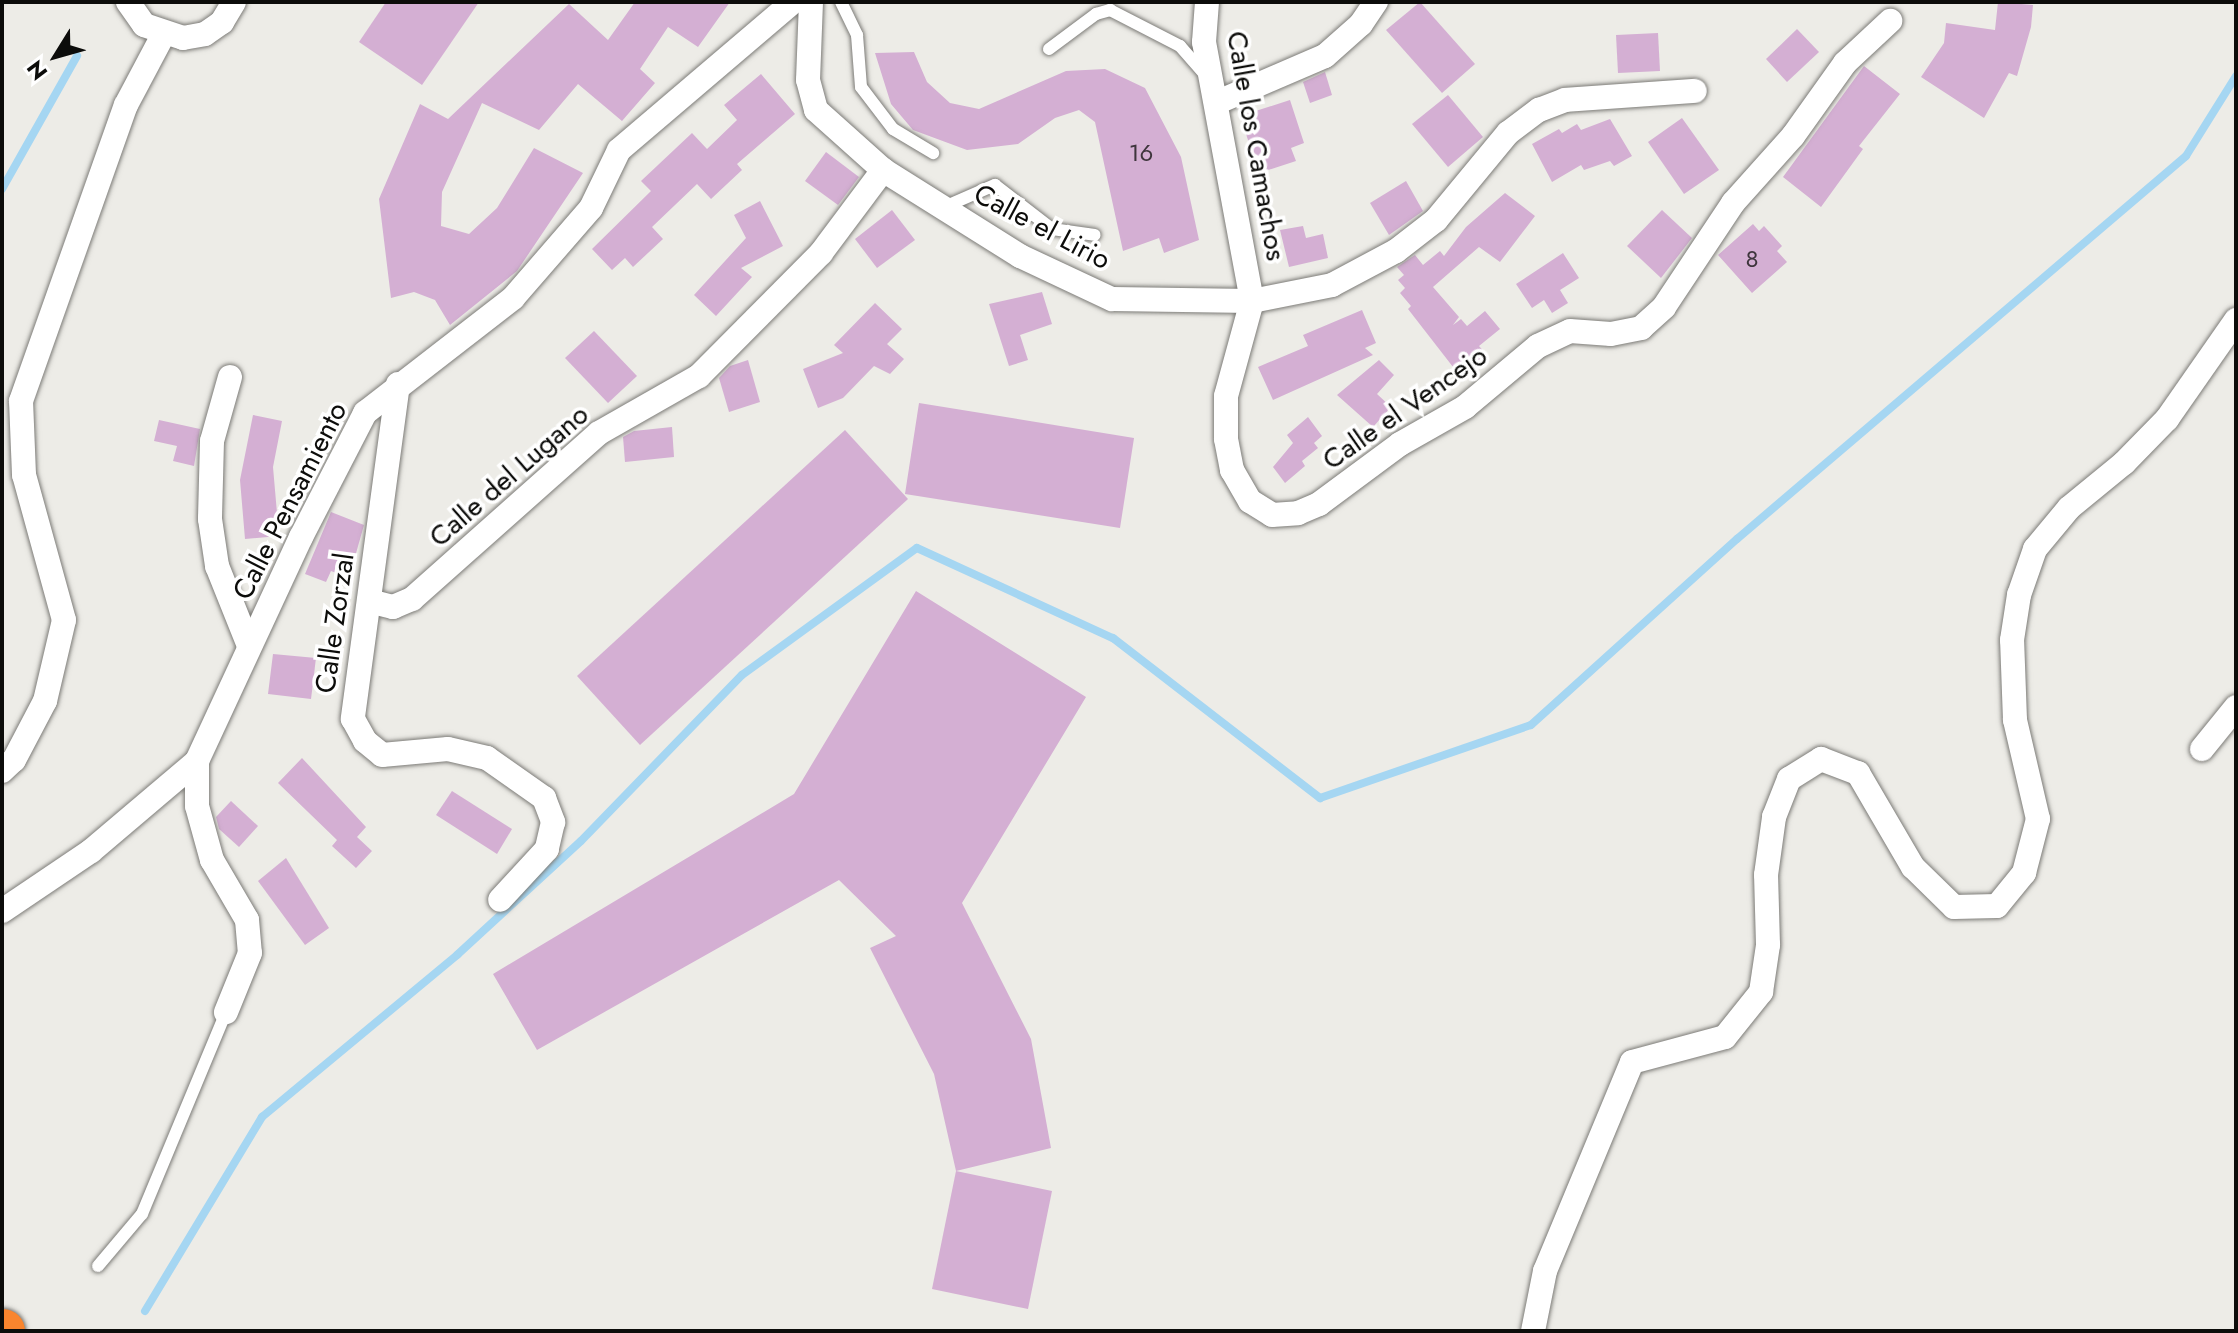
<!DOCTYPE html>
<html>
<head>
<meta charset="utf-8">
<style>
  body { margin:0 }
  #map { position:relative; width:2238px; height:1333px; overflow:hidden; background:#edece7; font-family:Jost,sans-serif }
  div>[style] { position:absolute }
  .stream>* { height:8px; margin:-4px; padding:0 4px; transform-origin:4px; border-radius:4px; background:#a5d6f2 }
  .building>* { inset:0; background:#d4afd3 }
  .roads { filter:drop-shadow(0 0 2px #7c7b77) drop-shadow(0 0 2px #7c7b77) }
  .service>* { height:12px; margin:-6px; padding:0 6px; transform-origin:6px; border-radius:6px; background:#fff }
  .minor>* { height:24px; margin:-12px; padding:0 12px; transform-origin:12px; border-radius:12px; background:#fff }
  .motorway>* { height:44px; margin:-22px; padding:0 22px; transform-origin:22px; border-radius:22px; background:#f9852e }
  span { translate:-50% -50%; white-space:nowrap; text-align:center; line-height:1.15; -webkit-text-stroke:7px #fff; paint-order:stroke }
  .number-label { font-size:24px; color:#3e353c }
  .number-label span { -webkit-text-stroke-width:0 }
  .street-label { font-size:28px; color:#0c0c0a }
  .frame { position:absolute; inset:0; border:4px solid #0c0c0a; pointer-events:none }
  .north { position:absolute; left:16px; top:16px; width:80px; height:80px; -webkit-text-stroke:6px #fff; paint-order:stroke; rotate:233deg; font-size:22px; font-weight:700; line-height:32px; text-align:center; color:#0c0c0a }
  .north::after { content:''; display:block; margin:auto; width:28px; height:36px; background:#0c0c0a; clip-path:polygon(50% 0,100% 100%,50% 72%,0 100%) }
</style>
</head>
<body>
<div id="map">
  <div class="stream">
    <i style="left:2px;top:189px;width:153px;rotate:-60.6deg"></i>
    <i style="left:145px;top:1311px;width:227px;rotate:-58.9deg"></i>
    <i style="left:262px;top:1117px;width:254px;rotate:-39.7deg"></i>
    <i style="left:457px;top:955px;width:168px;rotate:-42.6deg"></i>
    <i style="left:581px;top:841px;width:231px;rotate:-45.9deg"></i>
    <i style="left:742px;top:675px;width:216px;rotate:-36deg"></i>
    <i style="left:917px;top:548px;width:216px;rotate:24.7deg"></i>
    <i style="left:1113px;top:638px;width:262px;rotate:37.7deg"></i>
    <i style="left:1320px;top:798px;width:223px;rotate:-19.1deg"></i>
    <i style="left:1531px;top:725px;width:278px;rotate:-42.1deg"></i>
    <i style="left:1737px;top:539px;width:590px;rotate:-40.46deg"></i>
    <i style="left:2186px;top:156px;width:94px;rotate:-58deg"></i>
  </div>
  <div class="building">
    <i style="clip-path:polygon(386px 2px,479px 2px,422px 85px,359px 42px)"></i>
    <i style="clip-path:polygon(635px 2px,730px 2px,698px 47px,668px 27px,640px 69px,655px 83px,622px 121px,578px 84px,539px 130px,482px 103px,442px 192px,441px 226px,469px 234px,497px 208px,534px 148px,583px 173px,517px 271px,450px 325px,435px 300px,414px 292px,391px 298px,379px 199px,420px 104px,448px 119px,569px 4px,608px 40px)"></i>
    <i style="clip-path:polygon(1420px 2px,1475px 64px,1442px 93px,1386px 30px)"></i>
    <i style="clip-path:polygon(1998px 2px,2033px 5px,2031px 27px,2017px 76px,2009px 73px,1984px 118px,1921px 77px,1944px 43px,1946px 23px,1995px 30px)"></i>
    <i style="clip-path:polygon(1797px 29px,1819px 52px,1787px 82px,1766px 59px)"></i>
    <i style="clip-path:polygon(1658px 33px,1660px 71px,1618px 73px,1616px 35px)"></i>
    <i style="clip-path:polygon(914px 52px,927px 82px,950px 103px,979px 109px,1066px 71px,1105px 69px,1145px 88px,1181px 157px,1199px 240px,1164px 253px,1159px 238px,1123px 251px,1095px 122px,1079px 110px,1055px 118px,1018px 144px,967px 150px,913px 130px,891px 104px,875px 53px)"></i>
    <i style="clip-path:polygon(1864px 66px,1900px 94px,1859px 146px,1863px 149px,1821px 207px,1783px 177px)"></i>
    <i style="clip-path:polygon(1325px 72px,1332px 95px,1310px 103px,1303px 82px)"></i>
    <i style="clip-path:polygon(761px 74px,795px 114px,737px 164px,742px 170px,711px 199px,697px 184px,652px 227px,663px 239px,633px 267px,625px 258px,612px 270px,592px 249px,651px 191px,641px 181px,692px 133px,707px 149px,737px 120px,724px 105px)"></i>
    <i style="clip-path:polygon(1448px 95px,1483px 137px,1448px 167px,1412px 124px)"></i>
    <i style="clip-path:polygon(1290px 100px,1304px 143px,1291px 148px,1296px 161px,1259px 173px,1240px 116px)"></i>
    <i style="clip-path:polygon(1682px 118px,1719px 170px,1684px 194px,1648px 142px)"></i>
    <i style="clip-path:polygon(1610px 119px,1632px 156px,1614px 166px,1610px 161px,1584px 170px,1581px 165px,1552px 182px,1532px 144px,1559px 129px,1562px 133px,1577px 124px,1581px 130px)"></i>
    <i style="clip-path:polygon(826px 152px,859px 177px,838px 205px,805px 181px)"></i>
    <i style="clip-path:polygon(1406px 181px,1423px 211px,1389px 235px,1370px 203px)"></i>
    <i style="clip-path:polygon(1505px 193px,1535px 216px,1500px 262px,1479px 247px,1433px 287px,1459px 317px,1453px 325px,1461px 319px,1467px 326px,1485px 311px,1500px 329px,1479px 346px,1486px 354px,1460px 376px,1408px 309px,1411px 306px,1400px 293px,1405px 288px,1398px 280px,1404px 275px,1397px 267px,1415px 255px,1423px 265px,1440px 251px,1444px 256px,1466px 227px)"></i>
    <i style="clip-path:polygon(760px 201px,783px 246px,741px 268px,752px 277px,716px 316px,694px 295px,746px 238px,734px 215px)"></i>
    <i style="clip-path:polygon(892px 210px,915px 240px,877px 268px,855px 239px)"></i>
    <i style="clip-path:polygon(1662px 210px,1692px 238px,1661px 278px,1627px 246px)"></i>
    <i style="clip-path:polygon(1753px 224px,1759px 231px,1764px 226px,1782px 246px,1777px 251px,1787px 262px,1752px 293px,1718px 255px)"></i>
    <i style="clip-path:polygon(1303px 226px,1306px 238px,1323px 234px,1328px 258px,1289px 267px,1280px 230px)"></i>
    <i style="clip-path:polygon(1563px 253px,1579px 278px,1560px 290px,1568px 303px,1552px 313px,1544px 300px,1532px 308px,1516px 284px)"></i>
    <i style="clip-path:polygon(1042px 292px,1052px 324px,1020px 335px,1028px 360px,1009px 366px,989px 304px)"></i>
    <i style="clip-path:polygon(875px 303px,902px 329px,887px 344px,904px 359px,890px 374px,874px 366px,843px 398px,818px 408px,803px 369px,843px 353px,834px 345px)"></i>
    <i style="clip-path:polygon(1362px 310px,1376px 343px,1365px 348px,1373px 355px,1273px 400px,1258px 367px,1308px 346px,1303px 335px)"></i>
    <i style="clip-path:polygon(594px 331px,637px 376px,608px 403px,565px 358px)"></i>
    <i style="clip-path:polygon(748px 360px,760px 402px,729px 412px,719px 378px,730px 366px)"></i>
    <i style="clip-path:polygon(1379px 360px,1394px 375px,1377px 394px,1391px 407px,1373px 427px,1337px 395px)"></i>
    <i style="clip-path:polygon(919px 403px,1134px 438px,1120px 528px,905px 494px)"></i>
    <i style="clip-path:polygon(253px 415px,282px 421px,273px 467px,279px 536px,245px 539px,240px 480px)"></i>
    <i style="clip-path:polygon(1308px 417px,1322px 436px,1314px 443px,1318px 448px,1302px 461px,1305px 466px,1285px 483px,1273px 467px,1293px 443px,1287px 435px)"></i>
    <i style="clip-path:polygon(159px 420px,200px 429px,194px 466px,173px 461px,177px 446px,154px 441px)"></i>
    <i style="clip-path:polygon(672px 427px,674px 457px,625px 462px,623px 437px,634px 431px)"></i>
    <i style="clip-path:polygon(845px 430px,908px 499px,640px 745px,577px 676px)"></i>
    <i style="clip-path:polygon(331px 512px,364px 525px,349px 578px,331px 571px,326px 582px,305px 574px)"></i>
    <i style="clip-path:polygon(916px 591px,1086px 697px,962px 903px,1031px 1039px,1051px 1148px,956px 1171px,934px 1074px,870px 948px,896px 936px,839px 880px,537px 1050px,493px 974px,794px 794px)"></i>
    <i style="clip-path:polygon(273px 654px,316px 658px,311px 699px,268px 694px)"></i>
    <i style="clip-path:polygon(302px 758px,366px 827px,357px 837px,372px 851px,356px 868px,332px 846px,337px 840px,278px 783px)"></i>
    <i style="clip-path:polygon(452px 791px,512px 829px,497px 854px,436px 815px)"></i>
    <i style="clip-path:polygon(231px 801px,258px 826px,239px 847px,219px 829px,216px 817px)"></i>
    <i style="clip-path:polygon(286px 858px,329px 928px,305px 945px,258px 881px)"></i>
    <i style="clip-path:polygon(956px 1171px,1052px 1191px,1028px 1309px,932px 1289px)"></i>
  </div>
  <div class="roads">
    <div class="service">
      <i style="left:841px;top:2px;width:37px;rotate:64deg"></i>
      <i style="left:857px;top:35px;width:52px;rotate:85.6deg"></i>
      <i style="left:861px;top:87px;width:53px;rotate:52.7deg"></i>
      <i style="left:893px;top:129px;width:47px;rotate:31deg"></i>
      <i style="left:1049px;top:49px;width:59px;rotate:-36.7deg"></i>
      <i style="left:1096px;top:14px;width:15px;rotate:-16deg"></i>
      <i style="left:1110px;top:10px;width:79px;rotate:27.2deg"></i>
      <i style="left:1180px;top:46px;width:41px;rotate:48.9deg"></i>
      <i style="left:942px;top:208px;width:58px;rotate:-23.5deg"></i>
      <i style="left:995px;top:185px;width:72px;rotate:37.7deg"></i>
      <i style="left:1052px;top:229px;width:43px;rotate:7.9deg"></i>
      <i style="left:98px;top:1266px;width:68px;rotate:-49.8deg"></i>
      <i style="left:142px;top:1214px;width:219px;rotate:-67.4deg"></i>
    </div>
    <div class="minor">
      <i style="left:128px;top:2px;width:28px;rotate:55deg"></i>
      <i style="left:144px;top:25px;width:41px;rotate:18.4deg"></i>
      <i style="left:183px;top:38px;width:22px;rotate:-10deg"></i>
      <i style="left:205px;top:34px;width:21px;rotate:-35deg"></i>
      <i style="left:222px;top:22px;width:23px;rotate:-59deg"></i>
      <i style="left:811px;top:2px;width:78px;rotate:92.2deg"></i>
      <i style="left:808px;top:80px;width:31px;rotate:75deg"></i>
      <i style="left:816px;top:110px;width:90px;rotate:41.8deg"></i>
      <i style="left:883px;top:170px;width:162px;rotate:32.1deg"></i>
      <i style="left:1020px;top:256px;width:102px;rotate:25.1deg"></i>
      <i style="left:1112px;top:299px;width:140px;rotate:0.8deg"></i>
      <i style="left:1252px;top:301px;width:82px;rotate:-11.3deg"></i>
      <i style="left:1332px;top:285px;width:72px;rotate:-28deg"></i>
      <i style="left:1396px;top:251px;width:51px;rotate:-37.8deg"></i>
      <i style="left:1436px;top:220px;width:113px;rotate:-50.4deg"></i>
      <i style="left:1508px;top:133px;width:39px;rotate:-37deg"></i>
      <i style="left:1539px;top:110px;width:28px;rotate:-21deg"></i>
      <i style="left:1565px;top:100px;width:130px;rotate:-4deg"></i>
      <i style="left:1207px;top:2px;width:40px;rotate:94.3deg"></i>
      <i style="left:1204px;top:42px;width:263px;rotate:79.5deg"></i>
      <i style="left:1252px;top:301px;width:98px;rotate:105.3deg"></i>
      <i style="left:1226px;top:396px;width:43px;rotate:90deg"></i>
      <i style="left:1226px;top:439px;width:32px;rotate:79deg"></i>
      <i style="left:1232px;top:470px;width:36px;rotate:60deg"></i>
      <i style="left:1250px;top:501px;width:26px;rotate:32deg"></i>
      <i style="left:1272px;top:515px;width:26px;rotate:-4deg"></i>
      <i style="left:1298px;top:513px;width:23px;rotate:-23deg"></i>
      <i style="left:1319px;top:504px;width:101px;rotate:-36.5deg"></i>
      <i style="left:1400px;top:444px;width:75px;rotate:-29.6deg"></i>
      <i style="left:1465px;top:407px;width:95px;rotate:-39.9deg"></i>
      <i style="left:1538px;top:346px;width:35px;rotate:-25deg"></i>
      <i style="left:1570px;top:331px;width:41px;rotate:4.2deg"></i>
      <i style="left:1611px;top:334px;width:31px;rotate:-11deg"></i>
      <i style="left:1641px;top:328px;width:31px;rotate:-42deg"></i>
      <i style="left:1664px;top:307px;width:125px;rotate:-56.4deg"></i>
      <i style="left:1733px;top:203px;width:90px;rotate:-48.2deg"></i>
      <i style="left:1793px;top:136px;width:90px;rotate:-54.5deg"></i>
      <i style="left:1845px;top:63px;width:62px;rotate:-43deg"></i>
      <i style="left:1218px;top:102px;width:116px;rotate:-23.3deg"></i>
      <i style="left:1325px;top:56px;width:48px;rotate:-41.6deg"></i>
      <i style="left:1361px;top:24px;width:27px;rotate:-56deg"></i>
      <i style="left:230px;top:377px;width:66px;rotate:105.7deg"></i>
      <i style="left:212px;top:441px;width:78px;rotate:91.5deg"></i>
      <i style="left:210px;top:519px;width:48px;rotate:81.5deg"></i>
      <i style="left:217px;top:566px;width:86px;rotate:68.2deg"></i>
      <i style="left:398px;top:384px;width:338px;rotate:97.7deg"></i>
      <i style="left:353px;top:719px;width:25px;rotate:61deg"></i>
      <i style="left:365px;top:741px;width:22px;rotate:39deg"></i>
      <i style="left:382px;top:755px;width:66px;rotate:-5.2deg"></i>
      <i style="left:448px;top:749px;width:40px;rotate:13deg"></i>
      <i style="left:487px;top:758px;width:70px;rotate:35.1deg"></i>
      <i style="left:544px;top:798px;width:26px;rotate:69deg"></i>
      <i style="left:553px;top:822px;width:28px;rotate:103deg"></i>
      <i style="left:547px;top:849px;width:69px;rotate:132.7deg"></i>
      <i style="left:369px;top:601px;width:25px;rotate:14deg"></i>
      <i style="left:393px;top:607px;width:21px;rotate:-23deg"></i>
      <i style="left:412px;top:599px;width:250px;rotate:-41.6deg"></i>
      <i style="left:599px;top:433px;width:115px;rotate:-29.7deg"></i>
      <i style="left:699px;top:376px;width:173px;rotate:-45.2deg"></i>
      <i style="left:821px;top:253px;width:104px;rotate:-53.2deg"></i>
      <i style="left:2202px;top:749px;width:54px;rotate:-51deg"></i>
      <i style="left:197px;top:761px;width:45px;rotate:90deg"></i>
      <i style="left:197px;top:806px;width:56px;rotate:74.5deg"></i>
      <i style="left:212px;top:860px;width:69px;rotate:59.7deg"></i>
      <i style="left:247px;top:920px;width:33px;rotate:85deg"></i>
      <i style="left:250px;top:953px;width:64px;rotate:112.1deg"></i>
      <i style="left:2px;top:771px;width:16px;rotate:-43deg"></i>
      <i style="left:14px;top:760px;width:67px;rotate:-62.3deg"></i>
      <i style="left:45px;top:701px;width:83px;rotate:-76.8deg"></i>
      <i style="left:64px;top:620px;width:150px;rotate:-105.4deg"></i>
      <i style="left:24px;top:475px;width:74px;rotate:-92.3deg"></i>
      <i style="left:21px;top:401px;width:314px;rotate:-70.5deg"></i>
      <i style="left:126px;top:105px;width:79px;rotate:-62.1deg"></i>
      <i style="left:2px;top:911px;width:107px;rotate:-34deg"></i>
      <i style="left:91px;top:851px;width:139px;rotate:-40.3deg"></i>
      <i style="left:197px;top:761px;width:247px;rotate:-65.1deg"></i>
      <i style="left:301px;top:537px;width:140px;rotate:-62.7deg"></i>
      <i style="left:365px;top:413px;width:187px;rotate:-37.8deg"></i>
      <i style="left:513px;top:298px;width:119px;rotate:-49.1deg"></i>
      <i style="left:591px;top:208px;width:64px;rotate:-64.2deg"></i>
      <i style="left:619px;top:150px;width:228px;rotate:-40.4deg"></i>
      <i style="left:1533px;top:1331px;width:61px;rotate:-78.7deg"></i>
      <i style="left:1545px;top:1271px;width:226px;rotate:-67.4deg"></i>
      <i style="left:1632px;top:1062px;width:96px;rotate:-15deg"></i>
      <i style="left:1725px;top:1037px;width:58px;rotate:-51.3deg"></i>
      <i style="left:1761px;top:992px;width:48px;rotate:-81.5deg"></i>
      <i style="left:1768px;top:945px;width:70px;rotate:-91.6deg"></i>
      <i style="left:1766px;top:875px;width:59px;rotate:-82.1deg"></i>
      <i style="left:1774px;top:817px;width:41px;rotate:-68.5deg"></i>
      <i style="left:1789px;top:779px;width:38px;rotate:-32deg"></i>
      <i style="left:1821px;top:759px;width:40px;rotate:21deg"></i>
      <i style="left:1858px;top:773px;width:109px;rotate:59.7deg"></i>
      <i style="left:1913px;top:867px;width:57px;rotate:44.3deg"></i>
      <i style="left:1954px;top:907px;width:43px;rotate:-1.3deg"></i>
      <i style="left:1997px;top:906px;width:43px;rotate:-50.7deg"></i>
      <i style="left:2024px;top:873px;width:56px;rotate:-75.5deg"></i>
      <i style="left:2038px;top:819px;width:102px;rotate:-103.1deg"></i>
      <i style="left:2015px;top:720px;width:80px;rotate:-92.1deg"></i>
      <i style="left:2012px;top:640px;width:46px;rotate:-81.2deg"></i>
      <i style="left:2019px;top:595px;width:49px;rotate:-70.8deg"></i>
      <i style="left:2035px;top:549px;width:53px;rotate:-50.3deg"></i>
      <i style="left:2069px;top:508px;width:71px;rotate:-39.3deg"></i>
      <i style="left:2124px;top:463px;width:62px;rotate:-45.7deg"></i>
      <i style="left:2167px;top:419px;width:121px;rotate:-55.1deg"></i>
    </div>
    <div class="motorway">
      <i style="left:2px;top:1331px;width:1px"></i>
    </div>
  </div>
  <div class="number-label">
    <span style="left:1141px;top:153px">16</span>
    <span style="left:1752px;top:259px">8</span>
  </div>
  <div class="street-label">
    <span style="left:1256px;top:146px;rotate:80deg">Calle los Camachos</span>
    <span style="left:1042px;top:227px;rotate:28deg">Calle el Lirio</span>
    <span style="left:1405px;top:408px;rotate:-35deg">Calle el Vencejo</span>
    <span style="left:509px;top:476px;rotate:-41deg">Calle del Lugano</span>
    <span style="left:290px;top:501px;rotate:-63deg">Calle Pensamiento</span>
    <span style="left:335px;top:623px;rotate:-82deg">Calle Zorzal</span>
  </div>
  <div class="frame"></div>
  <div class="north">N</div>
</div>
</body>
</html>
